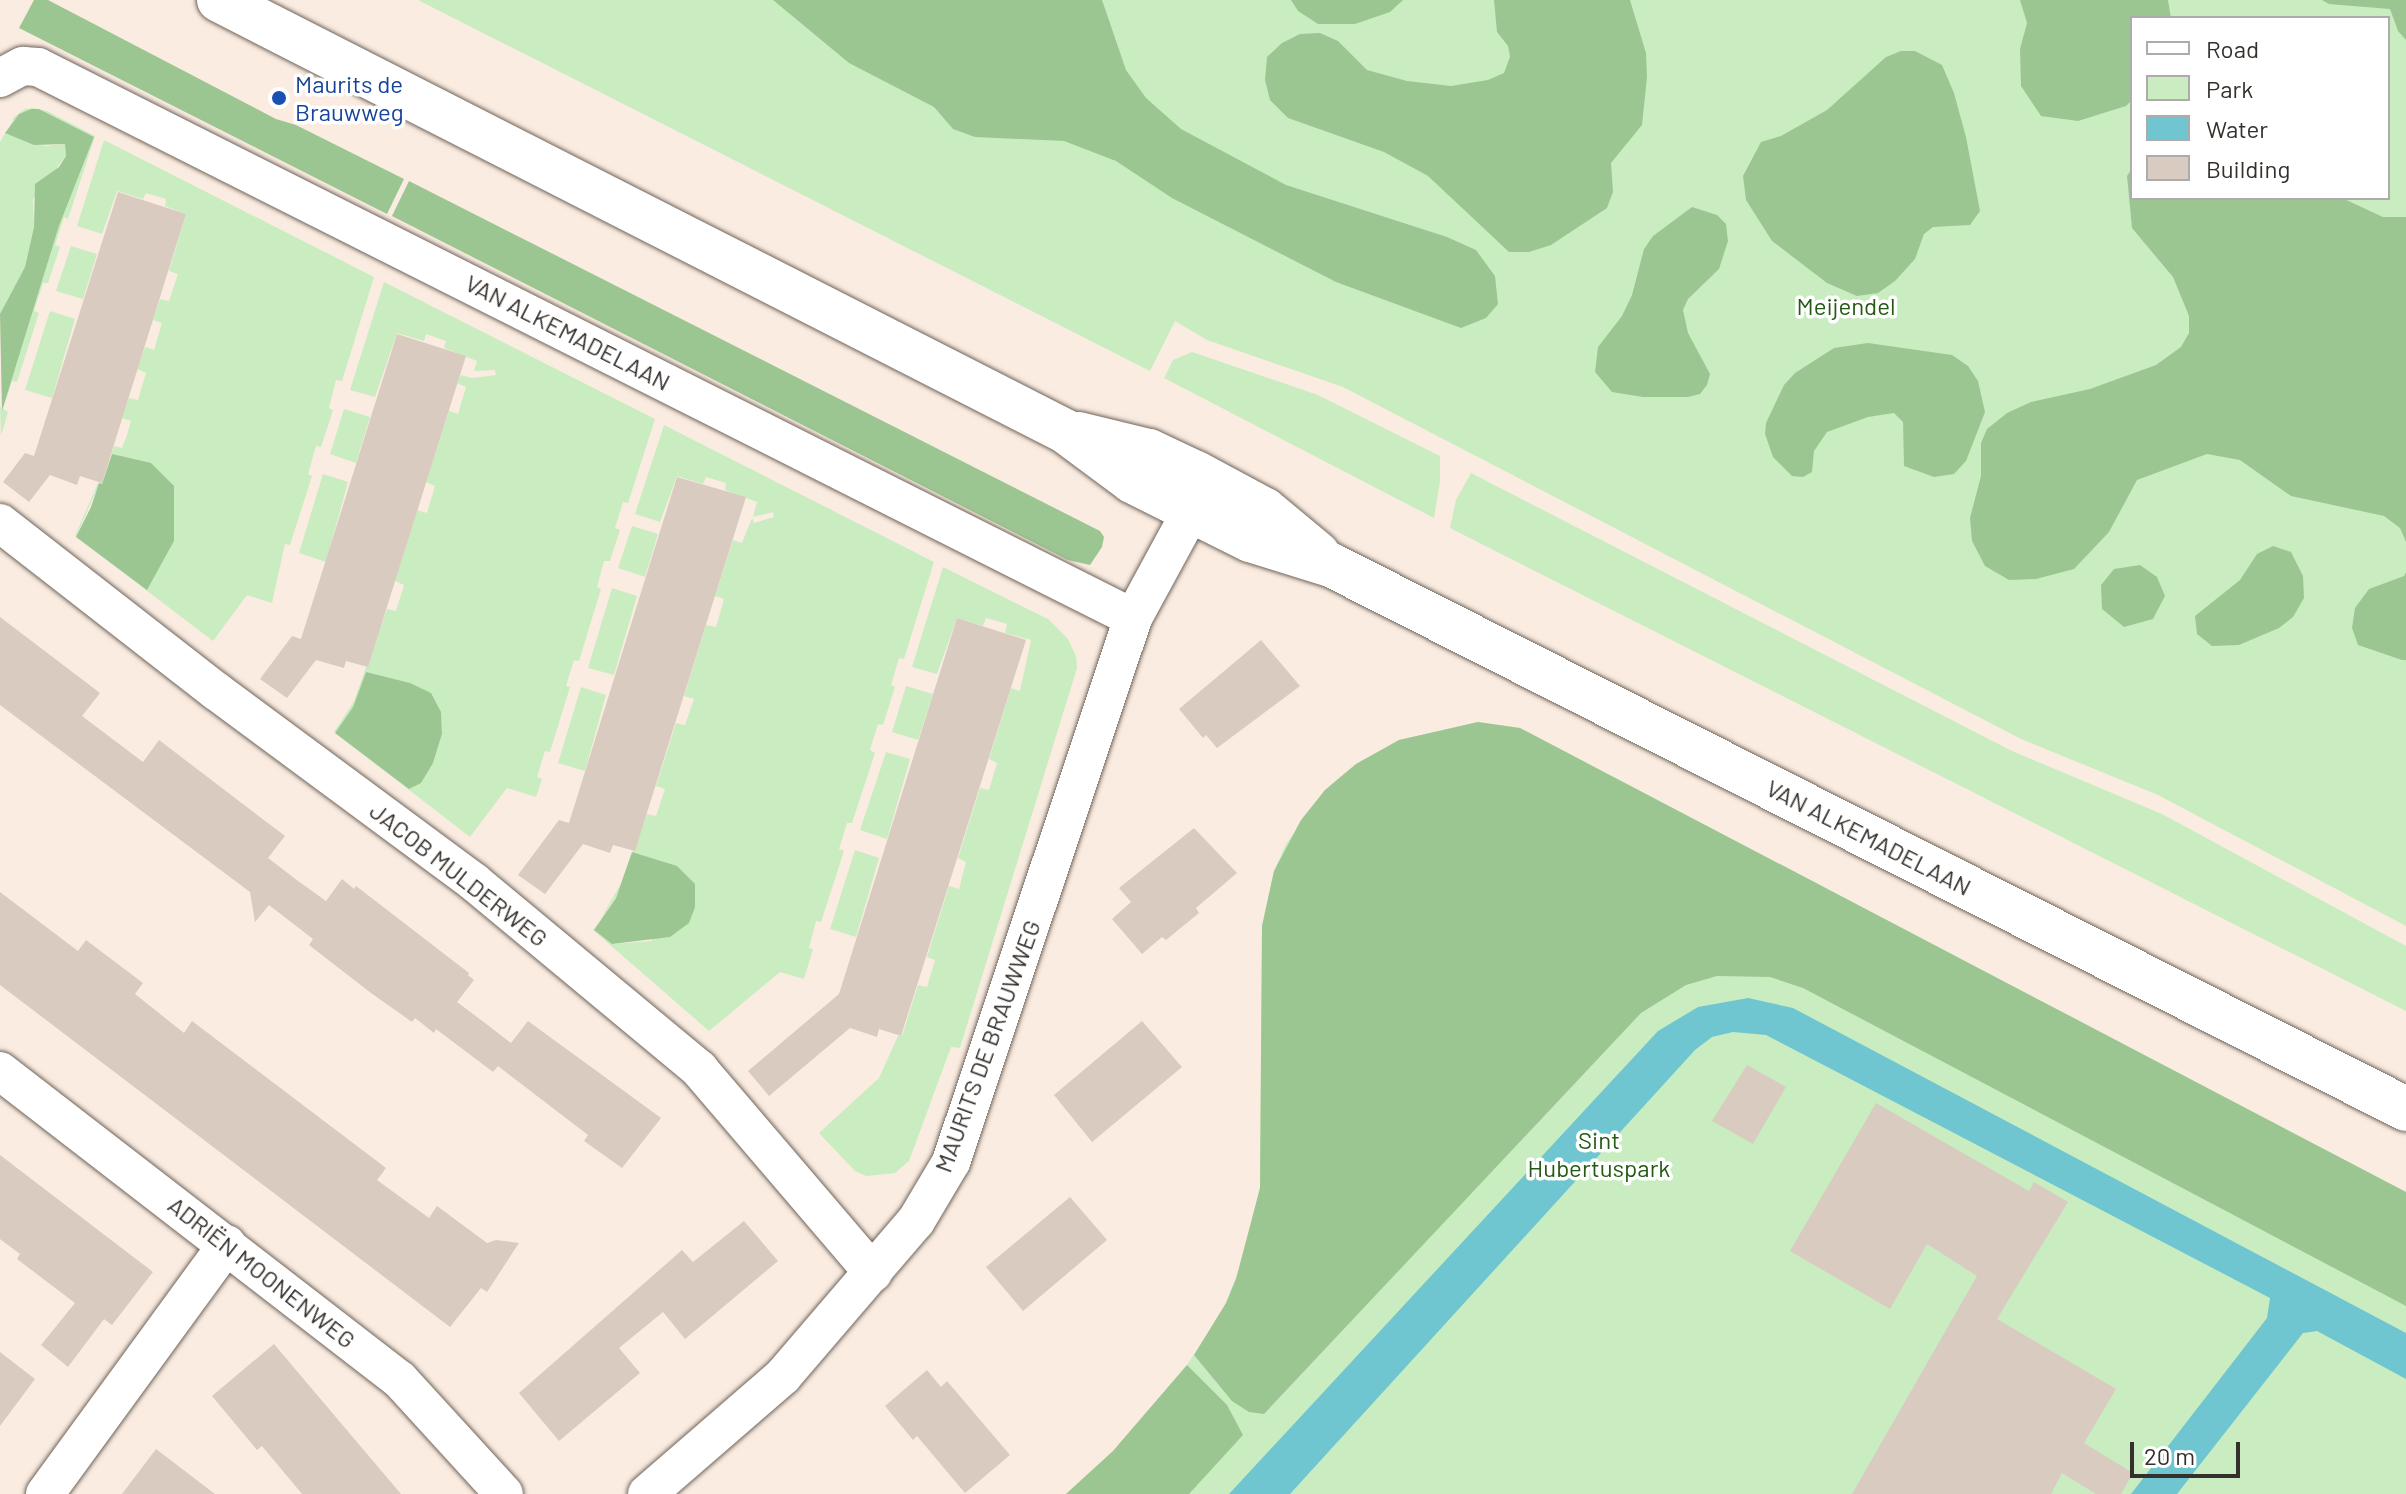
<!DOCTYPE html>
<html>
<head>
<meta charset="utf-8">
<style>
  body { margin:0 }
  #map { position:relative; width:2406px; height:1494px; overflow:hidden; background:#faece1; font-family:Barlow,sans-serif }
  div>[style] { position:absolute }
  .green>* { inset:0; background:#c9edc1 }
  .forest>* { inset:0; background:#9cc691 }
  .water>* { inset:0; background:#6fc6d1 }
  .building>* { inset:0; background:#d9cbc0 }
  .roads { filter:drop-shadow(0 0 2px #70645a) drop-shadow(0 0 2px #70645a) }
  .minor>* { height:38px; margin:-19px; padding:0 19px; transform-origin:19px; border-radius:19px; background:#fff }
  .major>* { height:44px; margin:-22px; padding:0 22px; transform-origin:22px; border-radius:22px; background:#fff }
  .dots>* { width:22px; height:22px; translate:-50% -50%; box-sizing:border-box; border:4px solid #fff; border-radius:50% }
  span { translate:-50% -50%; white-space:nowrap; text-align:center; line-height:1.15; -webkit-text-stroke:7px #fff; paint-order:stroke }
  .transit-label { font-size:24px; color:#164399 }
  .left { translate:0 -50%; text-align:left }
  .park-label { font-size:24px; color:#235913 }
  .street-label { font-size:24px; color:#35302c }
  .legend { position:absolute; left:2130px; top:16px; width:260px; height:184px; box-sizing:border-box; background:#fff; border:2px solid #aeacab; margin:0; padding:10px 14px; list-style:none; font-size:24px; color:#35302c }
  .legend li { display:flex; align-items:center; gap:16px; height:40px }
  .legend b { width:40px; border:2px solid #aeacab }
  .scale { position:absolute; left:2130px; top:1442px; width:110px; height:36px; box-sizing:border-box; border:4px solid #35302c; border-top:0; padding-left:10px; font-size:24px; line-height:28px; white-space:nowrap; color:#35302c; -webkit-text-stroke:6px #fff; paint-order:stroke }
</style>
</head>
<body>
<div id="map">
  <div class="green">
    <i style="clip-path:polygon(evenodd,418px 0,2406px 0,2406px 926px,2158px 795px,2021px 739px,1343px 387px,1207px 340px,1175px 321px,1150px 371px,418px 0,2132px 18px,2388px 18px,2388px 198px,2132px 198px,2132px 18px)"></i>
    <i style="clip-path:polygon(25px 109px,33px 108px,47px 111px,95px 136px,68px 219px,64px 217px,55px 245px,60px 247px,48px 283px,43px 283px,34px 311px,39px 313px,17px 382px,12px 381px,3px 409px,8px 412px,1px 436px,0 406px,2px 410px,59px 226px,94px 137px,39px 109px,12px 121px,5px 133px,45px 146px,65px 144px,66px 156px,33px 199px,34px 227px,25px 267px,0 314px,0 142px,14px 117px)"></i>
    <i style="clip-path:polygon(evenodd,104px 140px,374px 277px,342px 381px,336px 380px,329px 408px,333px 410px,321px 447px,316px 446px,308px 474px,312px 476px,290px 545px,285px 544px,272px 603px,247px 595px,213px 641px,75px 536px,98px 483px,102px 483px,114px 446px,122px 448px,127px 435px,131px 421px,122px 418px,129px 398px,138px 400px,146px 373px,137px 369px,145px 347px,154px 350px,162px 323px,153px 320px,160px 299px,169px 301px,178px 274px,169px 271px,186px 214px,165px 206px,166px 199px,146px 193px,143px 199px,117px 191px,102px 234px,77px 226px,104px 140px,112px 454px,173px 541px,147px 589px,76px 537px,112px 454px)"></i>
    <i style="clip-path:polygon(71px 246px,97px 254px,83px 299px,56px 291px)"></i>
    <i style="clip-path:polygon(evenodd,384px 282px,655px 419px,628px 503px,623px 502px,615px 528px,620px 530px,610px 561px,604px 561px,597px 587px,601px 589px,579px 661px,574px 660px,566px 686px,570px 687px,550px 752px,545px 751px,537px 777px,542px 779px,536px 797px,507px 788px,470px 837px,334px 732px,354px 701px,387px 609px,396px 611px,404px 585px,395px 581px,417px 510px,427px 513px,435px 486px,426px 482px,449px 411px,458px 414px,466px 387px,457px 383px,461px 375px,472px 378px,496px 375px,495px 370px,474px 371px,477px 361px,444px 348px,446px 341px,426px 334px,424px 341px,397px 333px,375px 397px,350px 390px,384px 282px,366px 672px,441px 712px,442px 734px,433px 763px,335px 733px,353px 707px,366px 672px)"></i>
    <i style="clip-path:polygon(50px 311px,75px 319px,52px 398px,25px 390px)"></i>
    <i style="clip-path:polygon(1192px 352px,1318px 395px,1440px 456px,1440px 481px,1434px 518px,1164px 378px,1173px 360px)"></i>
    <i style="clip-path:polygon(344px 409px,370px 417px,356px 463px,330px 454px)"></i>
    <i style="clip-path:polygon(evenodd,664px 425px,934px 562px,904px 659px,899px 658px,891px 685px,895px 687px,883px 725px,878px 724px,870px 750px,875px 753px,852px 823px,847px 823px,839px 849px,844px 851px,821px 922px,816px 921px,809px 948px,813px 949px,804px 979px,780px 972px,709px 1031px,593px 930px,616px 897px,647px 814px,656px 816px,665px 789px,656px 786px,676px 723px,685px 725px,694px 699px,684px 696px,706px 625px,716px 627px,724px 599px,715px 596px,733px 540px,742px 543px,752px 518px,754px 523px,774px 517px,773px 512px,753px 517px,757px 502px,725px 490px,726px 483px,706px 477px,703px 484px,677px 476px,660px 522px,635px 514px,664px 425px,623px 880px,652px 941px,612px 944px,594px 930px,623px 880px)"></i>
    <i style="clip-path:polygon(1471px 473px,2012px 751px,2162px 814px,2406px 946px,2406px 1011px,1450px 528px,1456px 500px)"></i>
    <i style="clip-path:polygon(323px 474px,348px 482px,326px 562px,299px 553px)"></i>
    <i style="clip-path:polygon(632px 526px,658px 534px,645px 577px,618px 568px)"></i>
    <i style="clip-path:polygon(943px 567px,1048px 619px,1068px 639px,1076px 656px,1077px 668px,960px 1048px,951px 1047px,909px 1161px,895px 1173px,866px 1176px,855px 1171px,819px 1133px,879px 1078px,898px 1036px,902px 1036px,918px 985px,927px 987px,935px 960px,927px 957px,949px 886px,959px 889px,966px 862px,958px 858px,980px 788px,989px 790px,997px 763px,989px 759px,1011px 688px,1020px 691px,1031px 640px,1005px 633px,1007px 624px,986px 618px,983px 626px,957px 618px,937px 674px,912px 667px)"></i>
    <i style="clip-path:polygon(612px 588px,637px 596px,614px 675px,588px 668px)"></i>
    <i style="clip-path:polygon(906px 686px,933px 694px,918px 740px,892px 732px)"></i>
    <i style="clip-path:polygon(581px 687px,606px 695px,585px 771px,558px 763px)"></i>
    <i style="clip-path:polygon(1478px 722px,1520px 728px,2406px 1192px,2406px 1494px,1066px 1494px,1113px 1451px,1187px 1365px,1223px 1310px,1243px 1260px,1260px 1188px,1262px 926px,1274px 871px,1286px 844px,1325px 790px,1356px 764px,1399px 740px)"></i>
    <i style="clip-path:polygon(886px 752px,910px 759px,887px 839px,860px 830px)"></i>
    <i style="clip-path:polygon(855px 850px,879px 858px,856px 937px,830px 929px)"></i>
  </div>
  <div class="forest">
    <i style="clip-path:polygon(34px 0,48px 0,276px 119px,296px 125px,404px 179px,387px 214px,19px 28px)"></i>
    <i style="clip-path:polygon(773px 0,1102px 0,1126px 70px,1146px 98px,1181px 129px,1286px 185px,1447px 237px,1476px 250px,1495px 276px,1498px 304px,1486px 318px,1461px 328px,1336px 282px,1172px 198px,1116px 161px,1064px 141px,975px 137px,953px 129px,934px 107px,849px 63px)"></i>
    <i style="clip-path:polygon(1291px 0,1403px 0,1390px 12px,1355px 24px,1318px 24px,1298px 11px)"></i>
    <i style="clip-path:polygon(1494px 0,1630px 0,1646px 53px,1647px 77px,1642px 125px,1611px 163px,1613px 192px,1607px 208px,1551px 245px,1529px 252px,1509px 252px,1428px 176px,1384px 152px,1288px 118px,1270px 100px,1265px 80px,1267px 57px,1282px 43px,1300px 34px,1320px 33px,1338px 41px,1367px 70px,1407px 81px,1451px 86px,1488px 80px,1504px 73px,1510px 57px,1508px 46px,1497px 32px)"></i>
    <i style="clip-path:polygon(2020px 0,2168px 0,2171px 18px,2132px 18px,2132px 100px,2126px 106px,2078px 121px,2041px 116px,2021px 86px,2020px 49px,2027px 23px)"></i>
    <i style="clip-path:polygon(2322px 0,2406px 0,2406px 40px,2398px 31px,2390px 9px,2329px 4px)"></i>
    <i style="clip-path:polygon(1901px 51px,1915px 51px,1942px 65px,1954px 93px,1966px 137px,1980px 211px,1970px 225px,1933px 227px,1924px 234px,1915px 259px,1895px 281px,1878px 293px,1857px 296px,1827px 283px,1772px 241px,1746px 200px,1743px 176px,1761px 142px,1781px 136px,1827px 110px,1886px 57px)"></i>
    <i style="clip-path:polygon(31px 109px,39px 109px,94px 137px,59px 226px,2px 411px,0 314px,25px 267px,34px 227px,35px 184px,59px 167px,66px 156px,65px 144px,34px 145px,5px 133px,19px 114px)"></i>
    <i style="clip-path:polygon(2132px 168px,2132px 198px,2342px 198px,2383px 217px,2406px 217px,2406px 542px,2400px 528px,2384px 516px,2291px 496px,2240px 460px,2207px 454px,2137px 480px,2109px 532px,2074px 569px,2036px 579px,2009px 580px,1985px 566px,1972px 541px,1970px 518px,1981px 476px,1981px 443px,1987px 429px,2007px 413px,2031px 402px,2090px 389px,2156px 365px,2181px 347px,2189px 333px,2189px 316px,2173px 277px,2132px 228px,2127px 176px)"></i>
    <i style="clip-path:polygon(409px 181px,1100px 531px,1104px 537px,1102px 547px,1090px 565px,1068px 560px,392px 216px)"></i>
    <i style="clip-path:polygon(1692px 207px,1717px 215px,1726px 224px,1728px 241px,1719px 269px,1688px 299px,1683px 310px,1688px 333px,1710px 374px,1707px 385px,1700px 394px,1688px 397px,1643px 397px,1612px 392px,1595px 372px,1598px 347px,1622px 316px,1632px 295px,1644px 249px,1653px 236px)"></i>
    <i style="clip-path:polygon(1868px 343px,1952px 355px,1968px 366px,1978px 381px,1985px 412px,1966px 461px,1954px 474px,1934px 477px,1904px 466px,1903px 422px,1894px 413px,1868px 417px,1827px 432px,1814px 451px,1812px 472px,1803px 477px,1792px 476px,1773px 457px,1765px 434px,1766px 423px,1784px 385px,1795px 373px,1834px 348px)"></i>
    <i style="clip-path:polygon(112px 454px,151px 463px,174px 486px,174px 541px,147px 590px,76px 537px,91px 507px,99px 483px,102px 484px)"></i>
    <i style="clip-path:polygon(2273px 546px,2291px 552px,2303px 576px,2304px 598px,2293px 617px,2279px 628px,2239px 645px,2212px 646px,2197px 634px,2195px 616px,2240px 580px,2257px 554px)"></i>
    <i style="clip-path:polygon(2140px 565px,2157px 577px,2165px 596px,2153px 619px,2124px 627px,2102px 609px,2101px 585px,2114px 569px)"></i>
    <i style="clip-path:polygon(2406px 572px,2406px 660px,2402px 660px,2358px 645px,2352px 628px,2355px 608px,2369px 589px,2404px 576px)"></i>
    <i style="clip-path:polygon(366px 672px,410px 683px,431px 693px,441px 712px,442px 734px,433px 763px,421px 783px,409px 789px,335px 733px,353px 707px)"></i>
    <i style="clip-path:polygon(1478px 722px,1520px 728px,2406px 1192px,2406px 1306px,1803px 988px,1770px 977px,1717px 976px,1686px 985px,1641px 1013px,1264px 1414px,1249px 1412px,1232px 1401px,1194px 1355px,1226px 1303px,1236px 1279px,1260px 1188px,1262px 926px,1274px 871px,1301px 820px,1325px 790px,1356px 764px,1399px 740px)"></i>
    <i style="clip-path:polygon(632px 852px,677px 866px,695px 884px,695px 907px,689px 923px,670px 937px,612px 944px,594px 930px,616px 898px)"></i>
    <i style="clip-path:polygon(1187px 1365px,1227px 1405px,1243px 1435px,1189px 1494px,1066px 1494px,1113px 1451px)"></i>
  </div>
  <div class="water">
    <i style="clip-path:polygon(1748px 998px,1793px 1008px,2406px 1333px,2406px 1379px,2317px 1331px,2303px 1333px,2177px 1494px,2131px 1494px,2267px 1318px,2270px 1298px,1766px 1035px,1733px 1032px,1712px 1037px,1695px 1050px,1290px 1494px,1229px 1494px,1658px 1031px,1698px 1007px)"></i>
  </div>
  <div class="building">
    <i style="clip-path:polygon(118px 192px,186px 214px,102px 483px,80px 476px,77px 485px,50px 475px,29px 502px,3px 482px,25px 453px,34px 456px)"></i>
    <i style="clip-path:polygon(397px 334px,466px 356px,368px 667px,346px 661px,344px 668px,316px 660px,287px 698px,260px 679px,292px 636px,301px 639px)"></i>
    <i style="clip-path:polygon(677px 477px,746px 497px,635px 851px,613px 845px,610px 853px,583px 844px,545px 894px,518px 875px,559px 820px,569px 823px)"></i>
    <i style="clip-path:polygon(0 617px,100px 693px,82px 716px,143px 762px,159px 740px,285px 836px,268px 858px,298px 881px,326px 901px,342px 879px,354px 889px,356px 886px,469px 973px,468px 975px,474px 980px,457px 1002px,485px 1023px,511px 1043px,528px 1021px,661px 1118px,622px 1168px,584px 1141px,588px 1135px,498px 1066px,493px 1072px,436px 1029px,434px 1033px,415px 1018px,412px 1022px,371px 993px,309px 945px,313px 939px,269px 905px,255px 922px,250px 892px,0 705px)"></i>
    <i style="clip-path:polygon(957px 618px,1026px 640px,901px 1036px,879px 1029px,877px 1037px,850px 1028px,769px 1096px,748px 1071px,839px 994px)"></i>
    <i style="clip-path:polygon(1261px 640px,1300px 686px,1217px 748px,1206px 735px,1203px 738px,1179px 709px)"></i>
    <i style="clip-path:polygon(1194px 828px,1237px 873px,1196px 908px,1199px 913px,1166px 940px,1162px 937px,1142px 954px,1112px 919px,1131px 902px,1119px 888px)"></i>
    <i style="clip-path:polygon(0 892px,78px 951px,86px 940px,143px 983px,135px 994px,184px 1033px,192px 1021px,386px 1168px,377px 1180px,429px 1218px,437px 1206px,487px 1243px,496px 1240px,519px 1243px,487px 1292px,481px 1288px,450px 1327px,0 985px)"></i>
    <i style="clip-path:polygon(1142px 1021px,1182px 1067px,1092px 1142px,1054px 1095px)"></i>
    <i style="clip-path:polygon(1747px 1065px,1786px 1087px,1753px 1144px,1712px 1121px)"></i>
    <i style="clip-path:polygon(1876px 1103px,2029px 1191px,2034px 1182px,2068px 1202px,1997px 1319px,2116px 1389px,2084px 1443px,2133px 1473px,2121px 1494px,2096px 1494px,2062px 1473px,2051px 1494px,1852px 1494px,1977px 1276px,1927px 1244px,1890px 1309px,1790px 1251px)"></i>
    <i style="clip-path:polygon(0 1155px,153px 1272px,112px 1325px,104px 1319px,68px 1367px,41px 1345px,75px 1303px,17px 1259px,20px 1254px,0 1239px)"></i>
    <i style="clip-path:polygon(1070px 1197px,1107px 1240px,1023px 1311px,986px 1267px)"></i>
    <i style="clip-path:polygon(744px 1221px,778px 1261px,685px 1339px,663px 1312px,619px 1348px,640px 1373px,559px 1441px,519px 1393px,682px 1250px,693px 1262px)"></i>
    <i style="clip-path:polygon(274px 1344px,318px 1396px,401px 1494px,302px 1494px,262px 1446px,257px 1450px,212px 1396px)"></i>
    <i style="clip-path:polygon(0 1352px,35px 1379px,0 1426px)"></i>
    <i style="clip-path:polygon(927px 1370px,941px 1387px,947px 1381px,1010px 1455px,965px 1493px,917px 1436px,913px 1440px,885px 1406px)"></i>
    <i style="clip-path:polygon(156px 1449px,215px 1494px,122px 1494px)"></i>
  </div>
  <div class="roads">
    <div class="minor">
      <i style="left:0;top:78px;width:26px;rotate:-28deg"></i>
      <i style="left:23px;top:66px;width:15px;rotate:4deg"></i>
      <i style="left:38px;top:67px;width:1226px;rotate:26.71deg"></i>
      <i style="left:0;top:523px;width:274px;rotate:37.9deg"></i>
      <i style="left:216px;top:691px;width:321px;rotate:36.5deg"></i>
      <i style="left:474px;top:882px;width:293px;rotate:39.7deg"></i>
      <i style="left:699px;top:1069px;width:268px;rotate:49.5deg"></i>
      <i style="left:0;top:1071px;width:505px;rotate:37.69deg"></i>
      <i style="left:400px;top:1380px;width:154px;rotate:47.6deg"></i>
      <i style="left:45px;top:1494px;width:309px;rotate:-53.9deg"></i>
      <i style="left:647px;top:1494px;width:180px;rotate:-40.9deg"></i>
      <i style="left:783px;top:1376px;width:204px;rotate:-49.4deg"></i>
      <i style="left:916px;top:1221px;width:69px;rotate:-59.3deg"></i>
      <i style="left:951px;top:1162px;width:574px;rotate:-71.5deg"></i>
      <i style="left:1133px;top:618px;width:122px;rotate:-61.5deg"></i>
    </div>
    <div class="major">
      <i style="left:219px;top:0;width:949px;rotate:27deg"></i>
      <i style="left:1065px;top:431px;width:84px;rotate:36.7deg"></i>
      <i style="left:1132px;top:481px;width:132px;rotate:26.6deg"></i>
      <i style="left:1250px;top:540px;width:85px;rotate:17.2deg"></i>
      <i style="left:1331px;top:565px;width:1205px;rotate:26.84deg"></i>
      <i style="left:1079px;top:434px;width:72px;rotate:13.7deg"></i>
      <i style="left:1149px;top:451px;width:52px;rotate:25.1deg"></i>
      <i style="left:1196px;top:473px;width:78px;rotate:28.2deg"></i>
      <i style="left:1265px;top:510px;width:69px;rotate:39.7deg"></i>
    </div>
  </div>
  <div class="dots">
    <i style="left:279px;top:98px;background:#1a4fb4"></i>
  </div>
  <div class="transit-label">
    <span class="left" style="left:295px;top:98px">Maurits de<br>Brauwweg</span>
  </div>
  <div class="park-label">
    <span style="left:1846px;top:306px">Meijendel</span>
    <span style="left:1599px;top:1154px">Sint<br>Hubertuspark</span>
  </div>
  <div class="street-label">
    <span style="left:568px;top:332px;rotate:27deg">VAN ALKEMADELAAN</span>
    <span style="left:1869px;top:837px;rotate:27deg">VAN ALKEMADELAAN</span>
    <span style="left:459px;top:874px;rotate:38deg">JACOB MULDERWEG</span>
    <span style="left:987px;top:1046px;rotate:-70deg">MAURITS DE BRAUWWEG</span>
    <span style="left:262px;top:1272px;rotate:38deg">ADRIËN MOONENWEG</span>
  </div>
  <ul class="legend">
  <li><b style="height:10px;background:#fff"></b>Road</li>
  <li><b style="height:22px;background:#c9edc1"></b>Park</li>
  <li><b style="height:22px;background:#6fc6d1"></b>Water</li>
  <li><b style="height:22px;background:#d9cbc0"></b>Building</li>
  </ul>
  <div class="scale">20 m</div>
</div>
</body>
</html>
